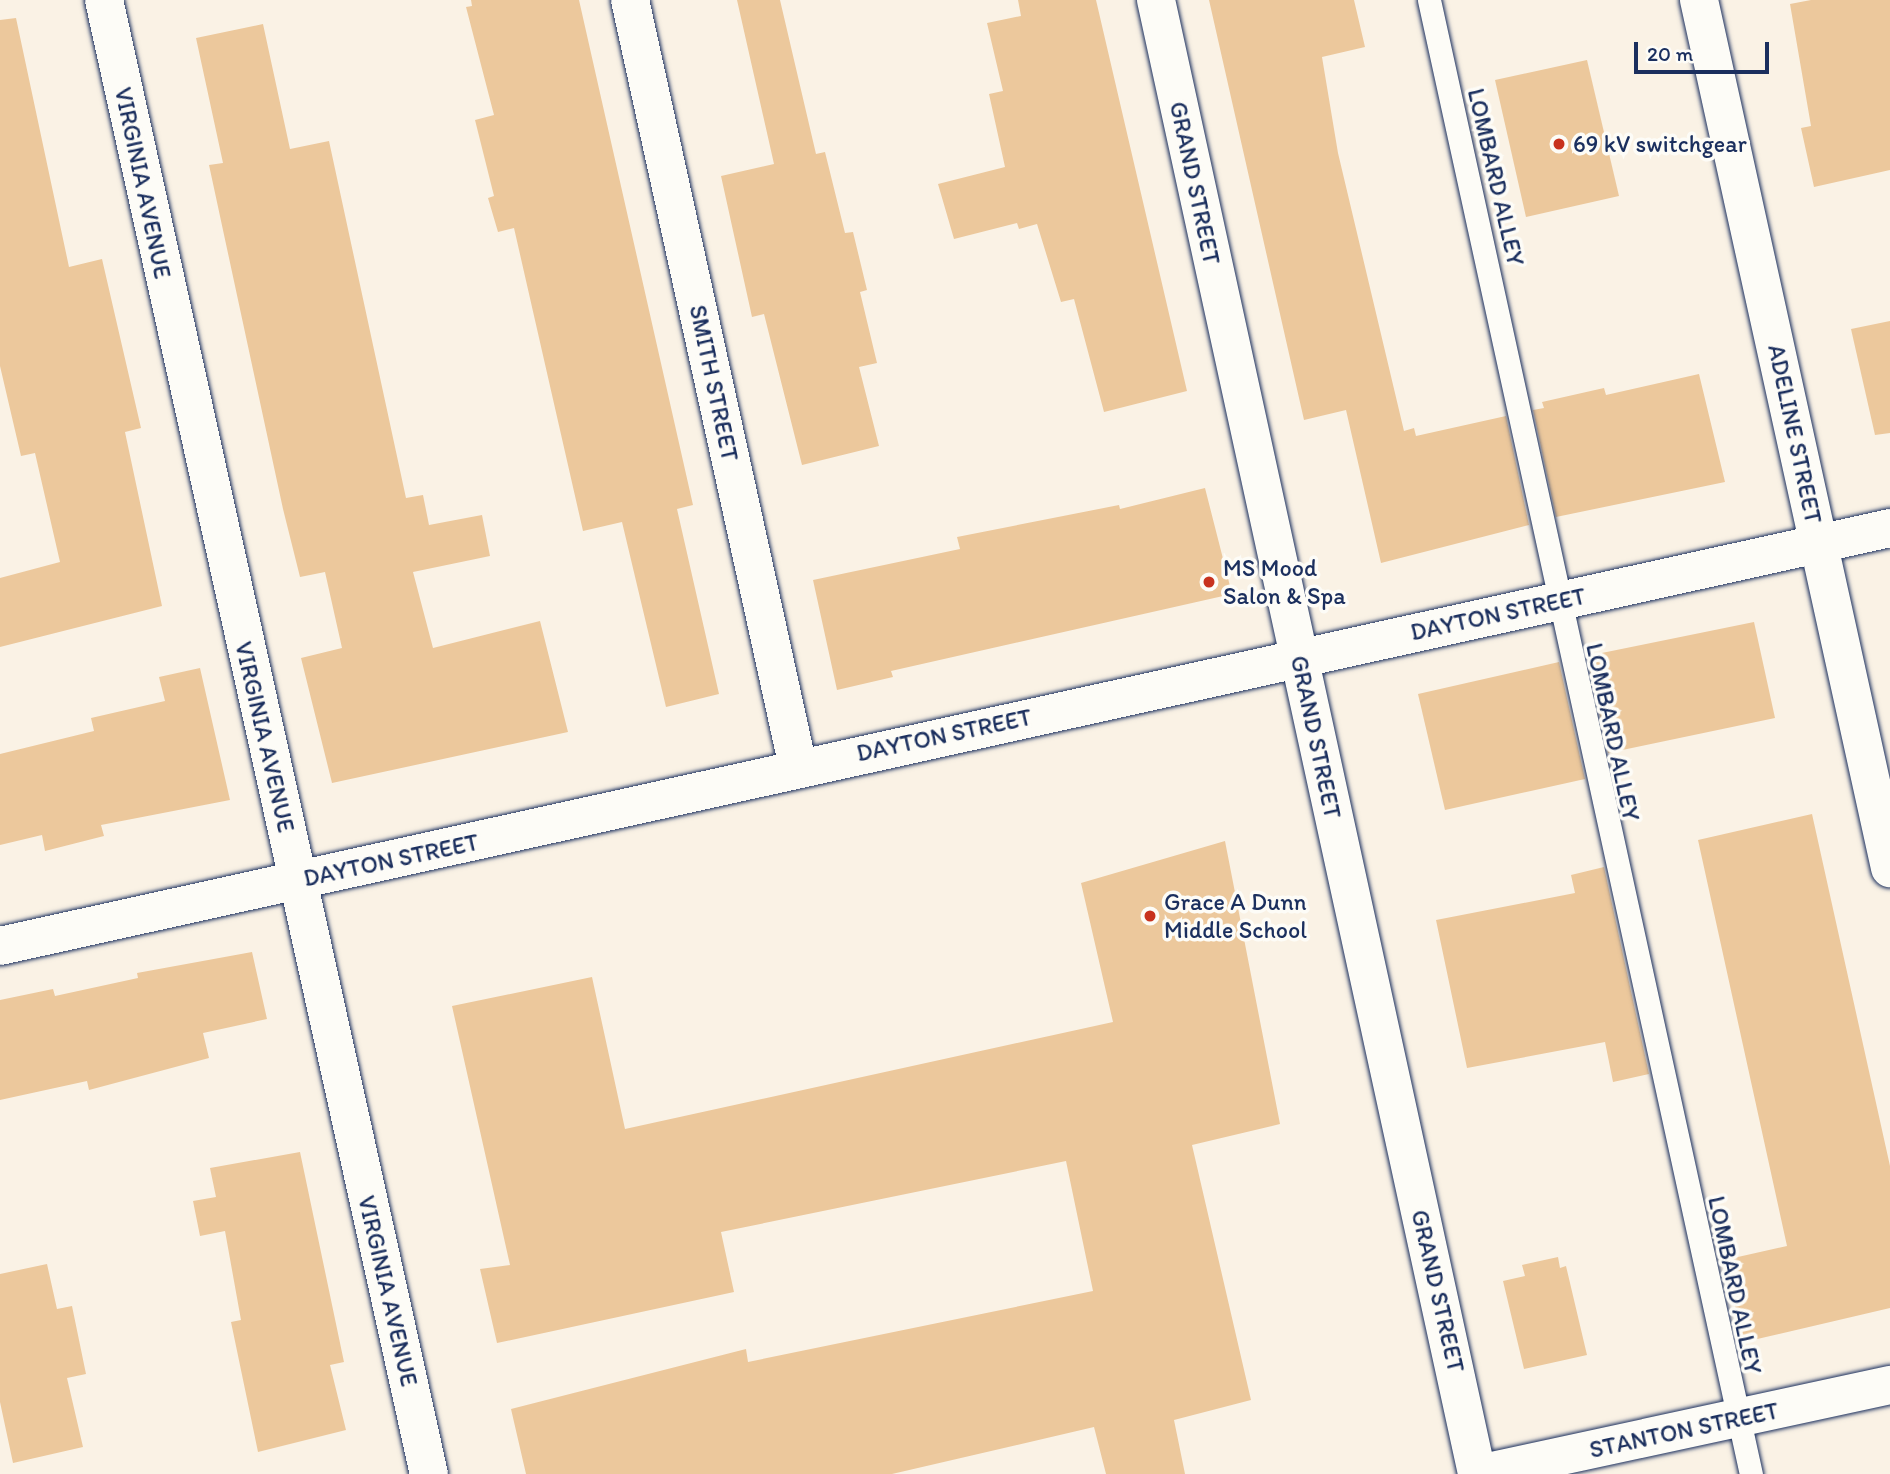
<!DOCTYPE html>
<html>
<head>
<meta charset="utf-8">
<style>
  body { margin:0 }
  #map { position:relative; width:1890px; height:1474px; overflow:hidden; background:#faf2e5; font-family:Itim,sans-serif }
  div>[style] { position:absolute }
  .building>* { inset:0; background:#ecc89c }
  .roads { filter:drop-shadow(0 0 2px #1b2f5e) drop-shadow(0 0 2px #1b2f5e) }
  .lane>* { height:23px; margin:-11.5px; padding:0 11.5px; transform-origin:11.5px; border-radius:11.5px; background:#fdfcf7 }
  .street>* { height:38px; margin:-19px; padding:0 19px; transform-origin:19px; border-radius:19px; background:#fdfcf7 }
  .dots>* { width:19px; height:19px; translate:-50% -50%; box-sizing:border-box; border:4px solid #fdfcf7; border-radius:50% }
  span { translate:-50% -50%; white-space:nowrap; text-align:center; line-height:1.15; -webkit-text-stroke:7px #fdfcf7; paint-order:stroke }
  .poi-label { font-size:24px; color:#1b2f5e }
  .left { translate:0 -50%; text-align:left }
  .street-label { font-size:24px; color:#1b2f5e }
  .scale { position:absolute; left:1634px; top:42px; width:135px; height:32px; box-sizing:border-box; border:4px solid #1b2f5e; border-top:0; padding-left:9px; font-size:21px; line-height:24px; white-space:nowrap; color:#1b2f5e; -webkit-text-stroke:5px #fdfcf7; paint-order:stroke }
</style>
</head>
<body>
<div id="map">
  <div class="building">
    <i style="clip-path:polygon(471px 0,579px 0,693px 505px,677px 509px,719px 694px,666px 707px,622px 522px,583px 531px,514px 228px,498px 232px,488px 198px,494px 196px,475px 120px,494px 115px,466px 7px,472px 6px)"></i>
    <i style="clip-path:polygon(737px 0,780px 0,816px 154px,825px 152px,845px 233px,853px 232px,867px 290px,860px 292px,877px 363px,859px 367px,879px 446px,802px 465px,764px 314px,752px 317px,721px 176px,774px 164px)"></i>
    <i style="clip-path:polygon(1018px 0,1096px 0,1187px 391px,1104px 412px,1074px 299px,1061px 302px,1037px 224px,1019px 229px,1017px 223px,954px 239px,938px 184px,1005px 167px,989px 94px,1003px 91px,987px 23px,1021px 16px)"></i>
    <i style="clip-path:polygon(1209px 0,1354px 0,1365px 47px,1322px 57px,1338px 153px,1404px 431px,1414px 428px,1416px 436px,1506px 416px,1529px 525px,1381px 563px,1346px 410px,1304px 420px)"></i>
    <i style="clip-path:polygon(1811px 0,1890px 0,1890px 170px,1814px 187px,1801px 128px,1811px 126px,1790px 4px)"></i>
    <i style="clip-path:polygon(16px 18px,69px 267px,102px 259px,141px 428px,125px 432px,162px 606px,0 647px,0 578px,60px 562px,35px 453px,21px 456px,0 366px,0 20px)"></i>
    <i style="clip-path:polygon(263px 24px,290px 149px,329px 141px,406px 498px,423px 495px,429px 525px,482px 515px,490px 556px,413px 572px,433px 648px,540px 621px,568px 732px,332px 783px,301px 658px,342px 648px,325px 572px,300px 577px,283px 509px,209px 165px,223px 163px,196px 38px)"></i>
    <i style="clip-path:polygon(1587px 60px,1619px 196px,1526px 217px,1495px 80px)"></i>
    <i style="clip-path:polygon(1890px 321px,1890px 433px,1875px 435px,1851px 329px)"></i>
    <i style="clip-path:polygon(1699px 374px,1725px 482px,1556px 517px,1533px 410px,1544px 408px,1542px 402px,1604px 388px,1606px 395px)"></i>
    <i style="clip-path:polygon(1205px 488px,1232px 594px,891px 671px,893px 677px,837px 690px,813px 580px,960px 549px,957px 537px,1119px 505px,1120px 509px)"></i>
    <i style="clip-path:polygon(1754px 622px,1775px 718px,1608px 753px,1587px 656px)"></i>
    <i style="clip-path:polygon(1559px 662px,1585px 779px,1445px 810px,1418px 694px)"></i>
    <i style="clip-path:polygon(200px 668px,230px 800px,101px 825px,104px 836px,45px 851px,42px 835px,0 845px,0 754px,94px 731px,91px 718px,165px 701px,159px 677px)"></i>
    <i style="clip-path:polygon(1812px 814px,1890px 1166px,1890px 1308px,1740px 1343px,1729px 1259px,1787px 1246px,1698px 840px)"></i>
    <i style="clip-path:polygon(1225px 841px,1280px 1124px,1192px 1145px,1251px 1400px,1174px 1420px,1185px 1474px,1106px 1474px,1094px 1427px,892px 1474px,526px 1474px,511px 1409px,746px 1349px,748px 1362px,1093px 1291px,1066px 1161px,721px 1232px,734px 1292px,497px 1343px,480px 1269px,510px 1265px,452px 1006px,592px 977px,625px 1129px,1113px 1022px,1081px 883px)"></i>
    <i style="clip-path:polygon(1604px 867px,1649px 1074px,1613px 1082px,1605px 1042px,1467px 1068px,1436px 920px,1575px 893px,1571px 875px)"></i>
    <i style="clip-path:polygon(252px 952px,267px 1019px,203px 1033px,209px 1058px,89px 1090px,87px 1081px,0 1100px,0 1000px,53px 989px,55px 996px,138px 978px,137px 973px)"></i>
    <i style="clip-path:polygon(300px 1152px,344px 1362px,330px 1365px,346px 1430px,258px 1452px,231px 1322px,241px 1320px,225px 1231px,200px 1236px,193px 1201px,216px 1197px,210px 1168px)"></i>
    <i style="clip-path:polygon(1558px 1257px,1560px 1268px,1566px 1266px,1587px 1355px,1524px 1369px,1503px 1281px,1525px 1276px,1522px 1265px)"></i>
    <i style="clip-path:polygon(47px 1264px,57px 1309px,72px 1306px,86px 1374px,67px 1378px,83px 1447px,13px 1463px,0 1402px,0 1274px)"></i>
  </div>
  <div class="roads">
    <div class="lane">
      <i style="left:1429px;top:0;width:1509px;rotate:77.68deg"></i>
    </div>
    <div class="street">
      <i style="left:104px;top:0;width:1509px;rotate:77.57deg"></i>
      <i style="left:630px;top:0;width:785px;rotate:77.65deg"></i>
      <i style="left:1156px;top:0;width:1509px;rotate:77.71deg"></i>
      <i style="left:1699px;top:0;width:889px;rotate:77.59deg"></i>
      <i style="left:0;top:946px;width:1936px;rotate:-12.47deg"></i>
      <i style="left:1478px;top:1474px;width:422px;rotate:-12.2deg"></i>
    </div>
  </div>
  <div class="dots">
    <i style="left:1559px;top:144px;background:#c8321e"></i>
    <i style="left:1209px;top:582px;background:#c8321e"></i>
    <i style="left:1150px;top:916px;background:#c8321e"></i>
  </div>
  <div class="poi-label">
    <span class="left" style="left:1573px;top:144px">69 kV switchgear</span>
    <span class="left" style="left:1223px;top:582px">MS Mood<br>Salon &amp; Spa</span>
    <span class="left" style="left:1164px;top:916px">Grace A Dunn<br>Middle School</span>
  </div>
  <div class="street-label">
    <span style="left:1496px;top:177px;rotate:77deg">LOMBARD ALLEY</span>
    <span style="left:143px;top:183px;rotate:78deg">VIRGINIA AVENUE</span>
    <span style="left:1195px;top:183px;rotate:78deg">GRAND STREET</span>
    <span style="left:714px;top:383px;rotate:78deg">SMITH STREET</span>
    <span style="left:1795px;top:434px;rotate:78deg">ADELINE STREET</span>
    <span style="left:1498px;top:614px;rotate:-12deg">DAYTON STREET</span>
    <span style="left:1613px;top:732px;rotate:78deg">LOMBARD ALLEY</span>
    <span style="left:944px;top:735px;rotate:-12deg">DAYTON STREET</span>
    <span style="left:265px;top:737px;rotate:77deg">VIRGINIA AVENUE</span>
    <span style="left:1316px;top:737px;rotate:78deg">GRAND STREET</span>
    <span style="left:391px;top:860px;rotate:-12deg">DAYTON STREET</span>
    <span style="left:1735px;top:1285px;rotate:78deg">LOMBARD ALLEY</span>
    <span style="left:388px;top:1291px;rotate:77deg">VIRGINIA AVENUE</span>
    <span style="left:1438px;top:1291px;rotate:77deg">GRAND STREET</span>
    <span style="left:1684px;top:1430px;rotate:-12deg">STANTON STREET</span>
  </div>
  <div class="scale">20 m</div>
</div>
</body>
</html>
